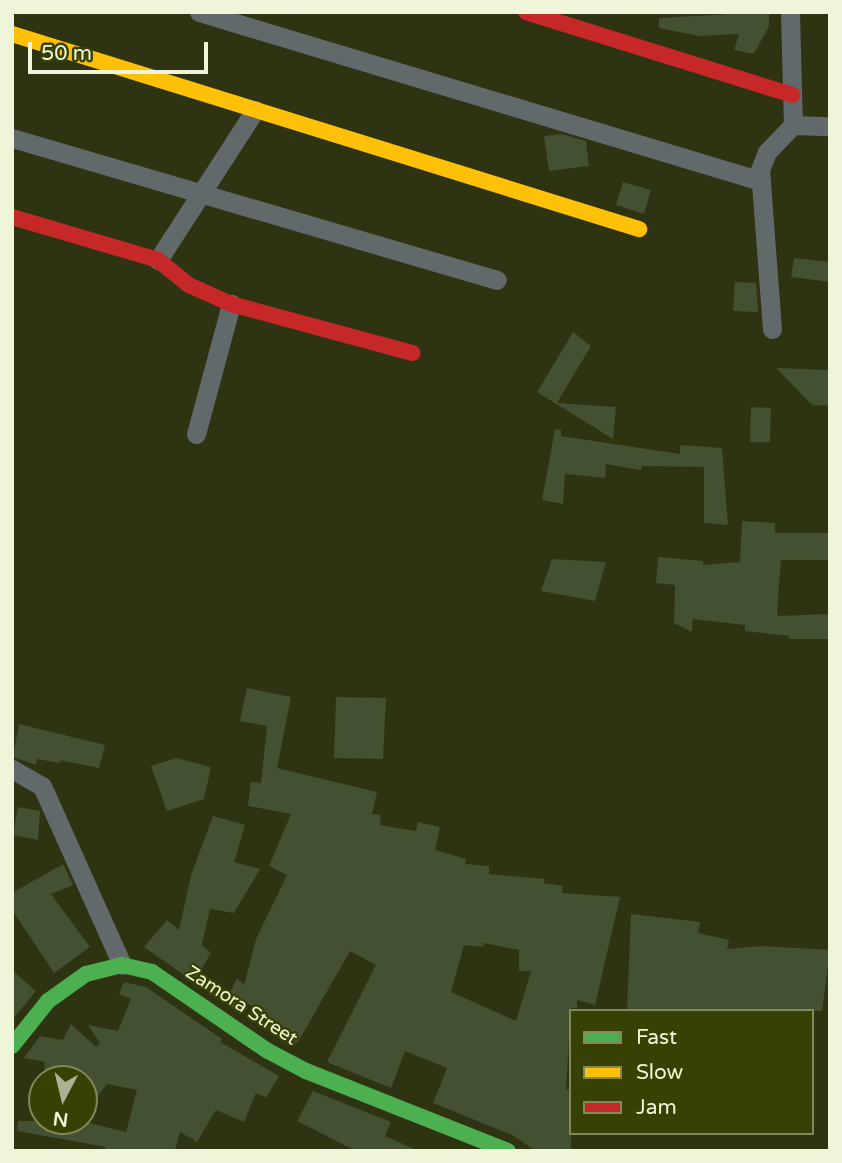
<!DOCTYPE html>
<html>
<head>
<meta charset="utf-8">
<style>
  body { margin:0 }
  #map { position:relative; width:842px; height:1163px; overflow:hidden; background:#2e3312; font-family:"Varela Round",sans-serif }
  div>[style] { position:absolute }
  .building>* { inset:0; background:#435032 }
  .street>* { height:19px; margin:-9.5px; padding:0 9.5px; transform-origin:9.5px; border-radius:9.5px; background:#62696a }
  .fast>* { height:16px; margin:-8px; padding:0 8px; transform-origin:8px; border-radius:8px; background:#4caf50 }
  .slow>* { height:16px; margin:-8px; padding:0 8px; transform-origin:8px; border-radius:8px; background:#ffc107 }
  .jam>* { height:16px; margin:-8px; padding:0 8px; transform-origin:8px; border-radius:8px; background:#c62828 }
  span { translate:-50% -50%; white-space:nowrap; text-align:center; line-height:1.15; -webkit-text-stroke:5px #384104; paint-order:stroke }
  .street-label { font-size:19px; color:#eef5d8 }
  .frame { position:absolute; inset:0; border:14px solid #eef5d8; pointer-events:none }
  .legend { position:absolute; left:569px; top:1009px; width:245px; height:126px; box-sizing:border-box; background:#384104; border:2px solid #818959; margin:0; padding:9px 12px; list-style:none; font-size:21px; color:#eef5d8 }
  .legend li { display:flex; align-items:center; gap:14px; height:35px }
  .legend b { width:35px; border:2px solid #818959 }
  .north { position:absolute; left:28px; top:1065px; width:70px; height:70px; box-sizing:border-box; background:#384104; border:2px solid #818959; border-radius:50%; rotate:187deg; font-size:19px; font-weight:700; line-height:28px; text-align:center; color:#eef5d8 }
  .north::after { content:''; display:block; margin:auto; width:24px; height:32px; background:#abb193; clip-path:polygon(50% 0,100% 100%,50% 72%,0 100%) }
  .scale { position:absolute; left:28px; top:42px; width:180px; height:32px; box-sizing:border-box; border:4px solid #eef5d8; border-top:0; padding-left:9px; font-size:21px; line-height:24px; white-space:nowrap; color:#eef5d8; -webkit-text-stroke:5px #384104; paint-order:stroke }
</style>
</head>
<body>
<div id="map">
  <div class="building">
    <i style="clip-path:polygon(769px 12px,769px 26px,754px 54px,734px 50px,739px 34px,699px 36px,659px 28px,659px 18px)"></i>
    <i style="clip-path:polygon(562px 134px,586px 141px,589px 166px,549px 171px,544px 136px)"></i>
    <i style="clip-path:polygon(623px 182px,651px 190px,644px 214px,616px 205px)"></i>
    <i style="clip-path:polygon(794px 258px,830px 262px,830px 282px,791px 277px)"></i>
    <i style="clip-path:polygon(735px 282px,756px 283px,758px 312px,733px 311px)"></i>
    <i style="clip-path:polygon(573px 332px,591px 346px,557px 403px,616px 407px,613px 439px,537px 392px)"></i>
    <i style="clip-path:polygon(776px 368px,830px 370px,830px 406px,812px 405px)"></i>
    <i style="clip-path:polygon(751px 407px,771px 408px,770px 442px,750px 442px)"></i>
    <i style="clip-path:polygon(555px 429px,561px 430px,561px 436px,680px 454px,680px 445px,722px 448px,728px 525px,704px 523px,704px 467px,642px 466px,641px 470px,606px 464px,605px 478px,565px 474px,563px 504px,542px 500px)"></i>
    <i style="clip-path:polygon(742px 521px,775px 523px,775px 533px,830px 533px,830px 560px,781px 560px,777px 611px,778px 616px,830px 614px,830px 639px,789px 639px,789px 636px,745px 631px,745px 625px,693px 619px,692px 632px,674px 623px,675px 585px,656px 583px,658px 557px,703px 561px,703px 565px,740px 562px)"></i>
    <i style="clip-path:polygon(552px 559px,606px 562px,595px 601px,541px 591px)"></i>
    <i style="clip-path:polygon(evenodd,247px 688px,291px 697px,277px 768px,377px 792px,372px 814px,381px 815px,380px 825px,416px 831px,418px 822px,440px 827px,435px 850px,466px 859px,465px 864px,489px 866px,489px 874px,545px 879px,544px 883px,563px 886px,562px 893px,620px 897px,595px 1005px,577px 1000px,577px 1008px,571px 1008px,566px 1090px,571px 1089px,571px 1151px,536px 1151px,514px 1136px,433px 1103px,447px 1068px,405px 1051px,391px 1088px,327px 1062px,376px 965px,350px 951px,298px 1042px,292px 1046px,276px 1037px,282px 1025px,245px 1002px,239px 1012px,225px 1003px,237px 978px,244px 985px,256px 939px,287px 875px,269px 866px,291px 814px,248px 806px,251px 782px,261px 783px,267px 726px,240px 721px,247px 688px,484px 943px,519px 950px,519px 971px,531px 971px,516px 1021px,451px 992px,464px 945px,483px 947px,484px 943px)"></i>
    <i style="clip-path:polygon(336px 697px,386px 698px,383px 759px,334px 758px)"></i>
    <i style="clip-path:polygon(19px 724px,105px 745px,99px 768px,59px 760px,60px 763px,37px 759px,36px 765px,13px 757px)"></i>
    <i style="clip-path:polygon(176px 758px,211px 767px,204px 799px,167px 811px,151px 766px)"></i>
    <i style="clip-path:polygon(18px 807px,40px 811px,38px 840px,13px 835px)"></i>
    <i style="clip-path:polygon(213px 816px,245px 825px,234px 862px,260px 869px,234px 913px,210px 909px,202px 945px,211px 953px,194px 982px,144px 947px,167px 920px,179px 930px,191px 875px)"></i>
    <i style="clip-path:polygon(63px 864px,73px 885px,51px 894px,90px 947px,54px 973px,12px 910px,12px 893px)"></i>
    <i style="clip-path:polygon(631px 914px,700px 922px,698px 933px,729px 940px,727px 949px,763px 946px,830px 950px,822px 1011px,627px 1011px)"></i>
    <i style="clip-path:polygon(12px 970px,36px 991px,12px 1020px)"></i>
    <i style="clip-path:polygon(124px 982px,146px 987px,222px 1039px,220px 1042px,279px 1076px,266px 1098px,256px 1093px,244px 1122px,216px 1110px,197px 1142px,180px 1132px,175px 1151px,104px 1151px,106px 1147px,17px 1131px,18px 1121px,82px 1121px,126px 1132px,137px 1090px,107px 1084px,84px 1114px,84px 1079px,43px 1079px,45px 1062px,24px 1058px,40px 1036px,63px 1040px,71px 1024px,96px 1047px,100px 1043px,88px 1025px,118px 1031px,131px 999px,119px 994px)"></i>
    <i style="clip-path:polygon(313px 1091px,391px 1122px,385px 1136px,419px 1151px,356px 1151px,297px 1121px)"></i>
  </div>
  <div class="street">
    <i style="left:199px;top:12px;width:587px;rotate:16.74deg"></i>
    <i style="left:790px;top:12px;width:113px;rotate:88.5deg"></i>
    <i style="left:793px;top:125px;width:37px;rotate:2deg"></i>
    <i style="left:12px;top:138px;width:505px;rotate:16.32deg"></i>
    <i style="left:158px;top:260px;width:179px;rotate:-57.1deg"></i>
    <i style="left:772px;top:329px;width:159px;rotate:-94.3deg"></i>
    <i style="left:760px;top:170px;width:19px;rotate:-69deg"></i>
    <i style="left:767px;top:152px;width:37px;rotate:-46deg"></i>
    <i style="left:196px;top:434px;width:135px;rotate:-74.9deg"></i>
    <i style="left:12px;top:769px;width:34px;rotate:30deg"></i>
    <i style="left:42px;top:786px;width:196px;rotate:65.9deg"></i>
  </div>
  <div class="fast">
    <i style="left:12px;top:1046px;width:58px;rotate:-51.3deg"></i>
    <i style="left:48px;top:1001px;width:47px;rotate:-35.4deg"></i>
    <i style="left:86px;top:974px;width:37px;rotate:-14deg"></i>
    <i style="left:122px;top:965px;width:31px;rotate:13deg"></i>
    <i style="left:152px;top:972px;width:140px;rotate:34.3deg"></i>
    <i style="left:268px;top:1051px;width:43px;rotate:27.8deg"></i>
    <i style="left:306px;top:1071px;width:217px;rotate:21.6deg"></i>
  </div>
  <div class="slow">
    <i style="left:12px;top:34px;width:657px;rotate:17.28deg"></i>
  </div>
  <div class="jam">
    <i style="left:526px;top:12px;width:279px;rotate:17.3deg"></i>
    <i style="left:12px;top:217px;width:152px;rotate:16.4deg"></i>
    <i style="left:158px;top:260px;width:40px;rotate:39deg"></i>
    <i style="left:189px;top:285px;width:46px;rotate:24.3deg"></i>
    <i style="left:231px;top:304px;width:188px;rotate:15.1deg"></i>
  </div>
  <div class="street-label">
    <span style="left:241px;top:1006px;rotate:33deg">Zamora Street</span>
  </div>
  <div class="frame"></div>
  <ul class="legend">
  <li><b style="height:9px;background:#4caf50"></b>Fast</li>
  <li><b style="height:9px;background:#ffc107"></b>Slow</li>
  <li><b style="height:9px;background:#c62828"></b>Jam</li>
  </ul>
  <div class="north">N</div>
  <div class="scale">50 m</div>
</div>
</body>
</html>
